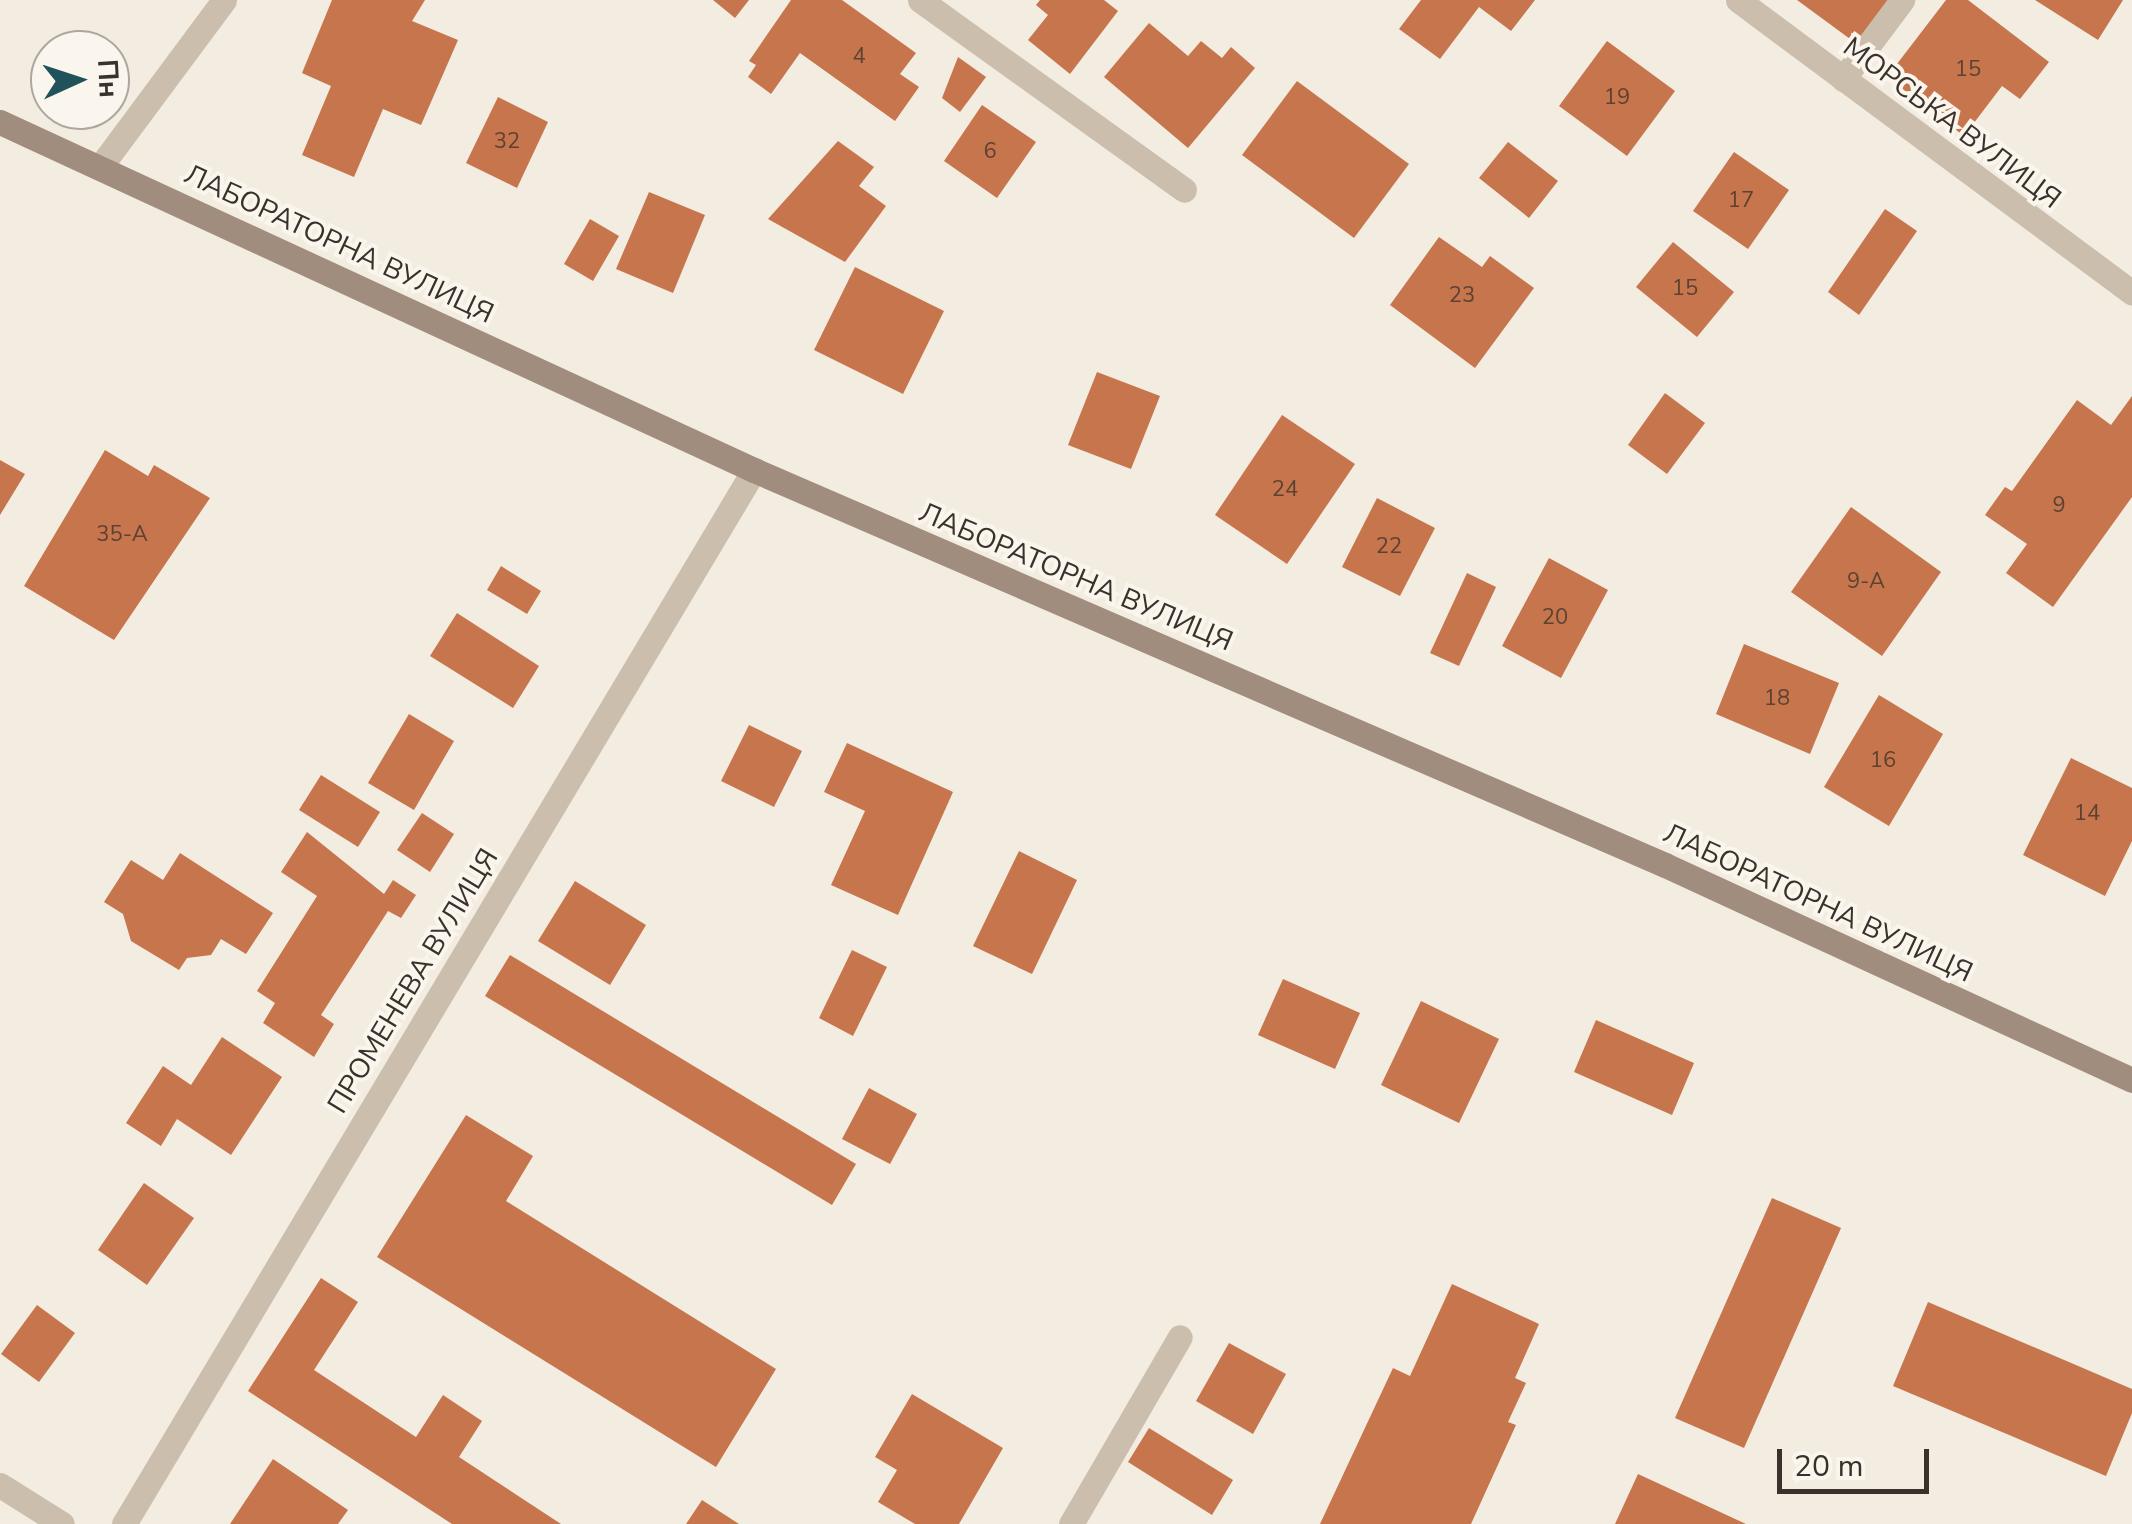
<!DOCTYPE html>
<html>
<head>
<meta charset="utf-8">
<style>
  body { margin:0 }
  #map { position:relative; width:2132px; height:1524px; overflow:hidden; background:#f3ece0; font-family:"Nunito Sans",sans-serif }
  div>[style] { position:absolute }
  .building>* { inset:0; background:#c6754c }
  .minor>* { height:25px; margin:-12.5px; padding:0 12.5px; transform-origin:12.5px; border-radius:12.5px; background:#ccbeac }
  .secondary>* { height:25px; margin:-12.5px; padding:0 12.5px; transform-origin:12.5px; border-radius:12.5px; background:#a08d7d }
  span { translate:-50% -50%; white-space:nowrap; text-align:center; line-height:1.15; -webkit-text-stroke:8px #fbf6ed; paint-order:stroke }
  .number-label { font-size:22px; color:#5d4233 }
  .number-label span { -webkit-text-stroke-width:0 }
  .street-label { font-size:28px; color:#3a312b }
  .north { position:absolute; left:30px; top:30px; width:100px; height:100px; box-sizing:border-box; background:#fbf6ed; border:2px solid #aea79f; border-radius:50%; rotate:87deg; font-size:28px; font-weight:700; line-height:40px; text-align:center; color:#3a312b }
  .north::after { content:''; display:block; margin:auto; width:35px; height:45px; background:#20525c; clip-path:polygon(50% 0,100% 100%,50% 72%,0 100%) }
  .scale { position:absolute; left:1777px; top:1449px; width:152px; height:45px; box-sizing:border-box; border:5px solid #3a312b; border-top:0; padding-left:12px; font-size:30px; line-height:35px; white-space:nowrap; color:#3a312b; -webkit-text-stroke:8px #fbf6ed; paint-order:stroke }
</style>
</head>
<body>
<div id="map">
  <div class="building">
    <i style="clip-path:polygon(332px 0,425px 0,412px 21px,458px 40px,421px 125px,383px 109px,354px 177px,302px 155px,331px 86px,302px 73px)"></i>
    <i style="clip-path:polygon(713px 0,749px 0,735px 18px)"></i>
    <i style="clip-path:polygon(791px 0,842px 0,916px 53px,900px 74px,919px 87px,895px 121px,800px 53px,771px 94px,748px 77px,756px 65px,749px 61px)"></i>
    <i style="clip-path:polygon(1040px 0,1104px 0,1118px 11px,1070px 74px,1028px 40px,1048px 15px,1036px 5px)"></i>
    <i style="clip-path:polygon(1421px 0,1535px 0,1511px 31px,1479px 7px,1440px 59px,1399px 29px)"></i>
    <i style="clip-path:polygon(1797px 0,1896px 0,1861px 47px)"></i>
    <i style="clip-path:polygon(1946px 0,1968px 0,2049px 62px,2020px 99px,2002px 86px,1964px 136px,1887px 77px)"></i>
    <i style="clip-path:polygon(2035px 0,2123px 0,2098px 40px)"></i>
    <i style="clip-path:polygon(1149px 23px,1188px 56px,1201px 41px,1222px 58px,1231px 47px,1255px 68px,1188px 148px,1104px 77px)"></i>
    <i style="clip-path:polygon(1607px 41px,1675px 91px,1627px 156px,1559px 106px)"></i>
    <i style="clip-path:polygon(958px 57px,986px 77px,960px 112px,942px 98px)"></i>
    <i style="clip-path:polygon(1297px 81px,1409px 164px,1354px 238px,1242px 155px)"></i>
    <i style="clip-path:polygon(498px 97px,548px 122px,517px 188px,466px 163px)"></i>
    <i style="clip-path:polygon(982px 105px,1036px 142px,997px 198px,944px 161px)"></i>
    <i style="clip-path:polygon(838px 141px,874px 167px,859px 186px,886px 206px,845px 262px,768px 219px)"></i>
    <i style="clip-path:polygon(1508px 142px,1558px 181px,1529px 218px,1479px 178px)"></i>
    <i style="clip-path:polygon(1734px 152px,1789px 190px,1748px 249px,1693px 211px)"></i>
    <i style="clip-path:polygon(649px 192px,705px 215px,673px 293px,616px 269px)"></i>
    <i style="clip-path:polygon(1885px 209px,1917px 231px,1859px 315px,1828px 292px)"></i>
    <i style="clip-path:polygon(590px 219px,619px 236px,593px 281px,564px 264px)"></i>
    <i style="clip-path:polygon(1439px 237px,1482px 267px,1490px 256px,1534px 288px,1475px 368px,1390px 305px)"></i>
    <i style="clip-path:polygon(1673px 242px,1734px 292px,1697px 337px,1636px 287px)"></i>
    <i style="clip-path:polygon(855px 267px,944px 311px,903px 394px,814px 350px)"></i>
    <i style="clip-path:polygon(1097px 372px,1160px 396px,1131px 469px,1068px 445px)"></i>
    <i style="clip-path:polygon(1665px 393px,1705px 423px,1667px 474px,1628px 445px)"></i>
    <i style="clip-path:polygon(2132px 396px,2132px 497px,2053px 607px,2006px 573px,2027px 544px,1985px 515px,2005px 487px,2012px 491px,2077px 400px,2111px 425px)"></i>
    <i style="clip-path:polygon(1282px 415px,1355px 464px,1287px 564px,1215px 515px)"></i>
    <i style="clip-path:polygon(105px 450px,148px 476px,154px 465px,210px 498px,114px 640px,24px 586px)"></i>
    <i style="clip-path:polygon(0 460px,25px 474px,0 515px)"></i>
    <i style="clip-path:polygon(1377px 498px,1435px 528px,1400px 596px,1342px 567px)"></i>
    <i style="clip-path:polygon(1851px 507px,1941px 572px,1882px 656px,1791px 592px)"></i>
    <i style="clip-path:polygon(1549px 558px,1608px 590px,1561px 678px,1502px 646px)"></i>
    <i style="clip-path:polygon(501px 566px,541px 591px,527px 614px,487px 590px)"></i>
    <i style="clip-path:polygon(1467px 573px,1496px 587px,1459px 666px,1430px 653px)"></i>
    <i style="clip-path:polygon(457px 613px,539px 666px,513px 708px,430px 656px)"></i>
    <i style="clip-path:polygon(1744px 644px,1839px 683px,1810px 754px,1716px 714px)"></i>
    <i style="clip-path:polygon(1879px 695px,1943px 734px,1889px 826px,1824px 787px)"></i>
    <i style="clip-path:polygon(409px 714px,454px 741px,414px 810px,368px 783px)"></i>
    <i style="clip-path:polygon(749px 725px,802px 751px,774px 807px,721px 781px)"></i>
    <i style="clip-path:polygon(847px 743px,953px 792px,898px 915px,831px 885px,865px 811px,824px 792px)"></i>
    <i style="clip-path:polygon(2071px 758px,2132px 788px,2132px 841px,2105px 896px,2023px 855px)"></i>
    <i style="clip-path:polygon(321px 775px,380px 812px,358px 847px,299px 810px)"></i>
    <i style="clip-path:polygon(422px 813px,454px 834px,430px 872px,397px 850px)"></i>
    <i style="clip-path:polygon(307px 832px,384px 894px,393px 880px,416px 895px,401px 918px,388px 911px,321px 1015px,334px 1024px,314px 1057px,263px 1023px,275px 1003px,257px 991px,317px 896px,281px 872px)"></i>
    <i style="clip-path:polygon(1019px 851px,1077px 880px,1032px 974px,973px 946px)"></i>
    <i style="clip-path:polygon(180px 853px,273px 913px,246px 954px,221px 939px,211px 955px,187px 958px,179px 970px,131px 941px,123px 914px,104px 902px,131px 860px,163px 880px)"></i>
    <i style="clip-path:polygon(575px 881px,646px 925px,610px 985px,538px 941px)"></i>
    <i style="clip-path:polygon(852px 950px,887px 967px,853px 1036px,819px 1018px)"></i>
    <i style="clip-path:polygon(510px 955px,856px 1164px,832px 1205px,485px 996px)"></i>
    <i style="clip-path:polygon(1283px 979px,1360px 1013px,1335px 1069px,1258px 1035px)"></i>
    <i style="clip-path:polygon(1421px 1001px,1499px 1039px,1459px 1123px,1381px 1085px)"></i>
    <i style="clip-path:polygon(1596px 1020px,1694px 1063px,1672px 1115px,1574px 1072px)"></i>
    <i style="clip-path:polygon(222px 1037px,282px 1077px,231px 1155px,177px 1119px,161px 1146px,126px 1123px,163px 1066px,191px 1085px)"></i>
    <i style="clip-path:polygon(869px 1088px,917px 1114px,890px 1164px,842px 1139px)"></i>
    <i style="clip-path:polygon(466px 1115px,533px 1156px,506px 1201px,776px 1369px,716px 1467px,377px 1257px)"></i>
    <i style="clip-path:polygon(144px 1183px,194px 1218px,147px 1285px,98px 1250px)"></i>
    <i style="clip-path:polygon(1772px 1198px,1841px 1228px,1744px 1448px,1675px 1418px)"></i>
    <i style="clip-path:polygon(321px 1278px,358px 1302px,314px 1370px,416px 1437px,443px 1395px,482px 1421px,459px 1457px,561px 1524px,452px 1524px,248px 1391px)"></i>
    <i style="clip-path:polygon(1452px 1284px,1539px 1324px,1515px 1378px,1526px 1383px,1508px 1422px,1516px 1425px,1471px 1524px,1320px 1524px,1393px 1368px,1410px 1376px)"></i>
    <i style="clip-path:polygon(1928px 1302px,2132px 1389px,2132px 1413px,2106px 1476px,1893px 1386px)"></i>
    <i style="clip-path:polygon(37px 1305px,75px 1333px,39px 1382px,1px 1354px)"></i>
    <i style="clip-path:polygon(1229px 1343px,1286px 1374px,1253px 1434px,1196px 1401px)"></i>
    <i style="clip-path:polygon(912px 1394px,1003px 1448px,959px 1524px,915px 1524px,878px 1502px,897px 1470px,875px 1457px)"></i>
    <i style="clip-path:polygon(1149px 1428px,1233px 1480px,1212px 1515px,1128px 1462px)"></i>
    <i style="clip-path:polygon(273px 1459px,348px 1510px,338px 1524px,230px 1524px)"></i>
    <i style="clip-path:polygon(1638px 1474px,1746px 1524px,1615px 1524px)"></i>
    <i style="clip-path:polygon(702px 1500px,739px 1524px,686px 1524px)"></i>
  </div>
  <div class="minor">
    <i style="left:920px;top:0;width:325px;rotate:35.7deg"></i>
    <i style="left:1738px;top:0;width:491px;rotate:36.6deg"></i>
    <i style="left:1843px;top:79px;width:99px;rotate:-53.2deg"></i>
    <i style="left:100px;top:167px;width:208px;rotate:-53.4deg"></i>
    <i style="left:0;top:1485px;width:73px;rotate:32.2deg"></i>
    <i style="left:124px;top:1524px;width:1228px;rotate:-59.13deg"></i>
    <i style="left:1071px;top:1524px;width:216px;rotate:-59.8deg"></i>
  </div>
  <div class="secondary">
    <i style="left:0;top:122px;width:830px;rotate:24.78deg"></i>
    <i style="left:754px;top:470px;width:993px;rotate:23.44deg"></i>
    <i style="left:1665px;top:865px;width:514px;rotate:24.72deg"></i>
  </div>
  <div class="number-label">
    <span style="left:859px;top:57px">4</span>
    <span style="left:1968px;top:70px">15</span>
    <span style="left:1617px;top:98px">19</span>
    <span style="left:507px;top:142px">32</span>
    <span style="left:990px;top:152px">6</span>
    <span style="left:1741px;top:201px">17</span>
    <span style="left:1685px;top:289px">15</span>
    <span style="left:1462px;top:296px">23</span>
    <span style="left:1285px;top:490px">24</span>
    <span style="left:2059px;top:506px">9</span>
    <span style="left:122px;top:535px">35-А</span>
    <span style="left:1389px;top:547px">22</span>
    <span style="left:1866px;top:582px">9-А</span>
    <span style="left:1555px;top:618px">20</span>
    <span style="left:1777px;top:699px">18</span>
    <span style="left:1883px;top:761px">16</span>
    <span style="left:2087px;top:814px">14</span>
  </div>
  <div class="street-label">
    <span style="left:1952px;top:123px;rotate:37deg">МОРСЬКА ВУЛИЦЯ</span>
    <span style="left:339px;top:244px;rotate:25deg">ЛАБОРАТОРНА ВУЛИЦЯ</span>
    <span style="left:1076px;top:577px;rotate:23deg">ЛАБОРАТОРНА ВУЛИЦЯ</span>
    <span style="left:1818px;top:903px;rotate:25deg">ЛАБОРАТОРНА ВУЛИЦЯ</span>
    <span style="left:413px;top:981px;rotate:-59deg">ПРОМЕНЕВА ВУЛИЦЯ</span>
  </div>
  <div class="north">Пн</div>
  <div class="scale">20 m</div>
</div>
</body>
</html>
